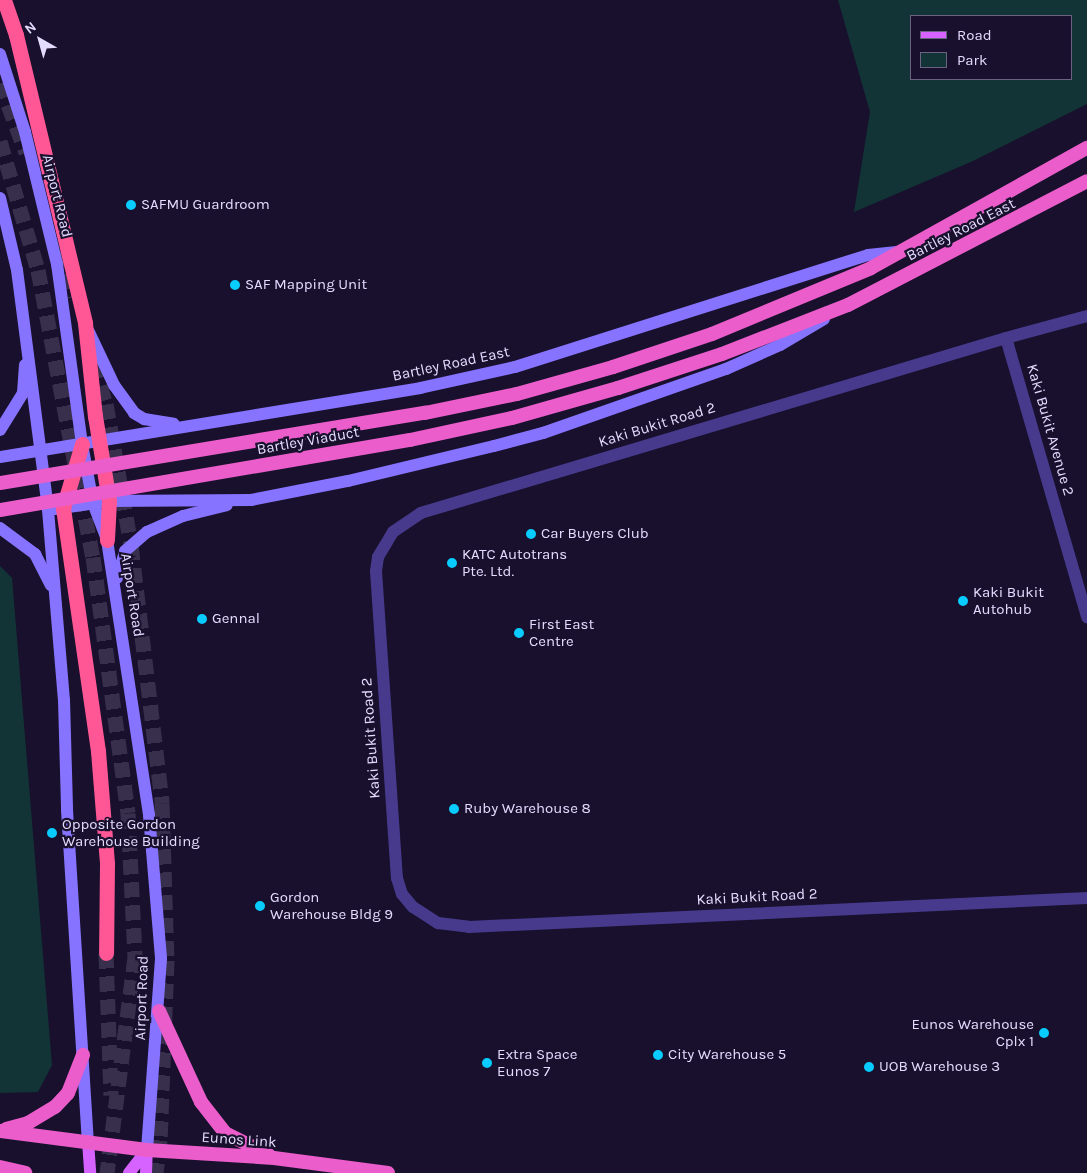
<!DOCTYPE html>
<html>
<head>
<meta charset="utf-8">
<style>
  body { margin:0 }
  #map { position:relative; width:1087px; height:1173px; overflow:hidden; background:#18102c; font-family:Karla,sans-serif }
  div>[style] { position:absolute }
  .green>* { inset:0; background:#133436 }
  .motorway-tunnel>* { height:15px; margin-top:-7.5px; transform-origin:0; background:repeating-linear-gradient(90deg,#372f4c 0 15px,transparent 0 23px) }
  .minor>* { height:12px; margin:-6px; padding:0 6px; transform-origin:6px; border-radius:6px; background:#473a8c }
  .tertiary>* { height:12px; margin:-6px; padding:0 6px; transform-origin:6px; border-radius:6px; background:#473a8c }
  .secondary>* { height:12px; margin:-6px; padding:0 6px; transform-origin:6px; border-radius:6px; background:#8673ff }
  .primary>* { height:12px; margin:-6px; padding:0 6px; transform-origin:6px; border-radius:6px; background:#d663ff }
  .trunk>* { height:14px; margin:-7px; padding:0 7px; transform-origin:7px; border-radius:7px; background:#ea5dca }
  .motorway>* { height:15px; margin:-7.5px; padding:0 7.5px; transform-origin:7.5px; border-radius:7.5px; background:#ff5795 }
  .trunk-bridge>* { height:14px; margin:-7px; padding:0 7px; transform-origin:7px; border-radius:7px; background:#ea5dca }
  .dots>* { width:14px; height:14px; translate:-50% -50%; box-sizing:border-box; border:2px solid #18102c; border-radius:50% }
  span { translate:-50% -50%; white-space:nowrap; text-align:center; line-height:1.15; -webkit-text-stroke:4.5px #18102c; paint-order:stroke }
  .street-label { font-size:15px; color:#e4dcff }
  .poi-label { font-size:15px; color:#e4dcff }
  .left { translate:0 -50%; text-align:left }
  .right { translate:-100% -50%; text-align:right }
  .legend { position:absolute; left:910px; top:15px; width:162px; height:65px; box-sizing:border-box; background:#18102c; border:1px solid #6a6280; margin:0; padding:6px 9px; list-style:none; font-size:15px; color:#e4dcff }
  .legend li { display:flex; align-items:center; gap:10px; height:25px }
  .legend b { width:25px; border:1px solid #6a6280 }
  .north { position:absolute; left:15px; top:15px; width:50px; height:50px; -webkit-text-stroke:4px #18102c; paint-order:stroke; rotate:322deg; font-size:14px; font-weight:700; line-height:20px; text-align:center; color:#e4dcff }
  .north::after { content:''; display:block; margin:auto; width:18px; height:22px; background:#e4dcff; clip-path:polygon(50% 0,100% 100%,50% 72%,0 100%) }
</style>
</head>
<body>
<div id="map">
  <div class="green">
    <i style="clip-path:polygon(evenodd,838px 0,1087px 0,1087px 104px,973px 161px,854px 212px,870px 112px,838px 0,1071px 16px,1071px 79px,911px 79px,911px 16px,1071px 16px)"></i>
    <i style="clip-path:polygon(0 566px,12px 578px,52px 1065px,38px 1092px,0 1093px)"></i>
  </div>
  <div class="motorway-tunnel">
    <i style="left:0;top:83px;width:74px;rotate:69.4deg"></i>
    <i style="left:0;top:141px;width:134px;rotate:73.6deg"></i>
    <i style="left:38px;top:270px;width:292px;rotate:79.2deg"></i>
    <i style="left:93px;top:557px;width:258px;rotate:82.2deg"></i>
    <i style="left:128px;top:813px;width:144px;rotate:87.2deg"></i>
    <i style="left:135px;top:957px;width:218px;rotate:97.4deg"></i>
    <i style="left:58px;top:252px;width:47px;rotate:72.7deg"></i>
    <i style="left:93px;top:364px;width:42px;rotate:72deg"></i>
    <i style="left:106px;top:404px;width:143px;rotate:79.9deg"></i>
    <i style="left:131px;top:545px;width:260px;rotate:83.1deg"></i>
    <i style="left:162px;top:803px;width:157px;rotate:88.2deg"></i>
    <i style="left:167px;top:960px;width:180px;rotate:92.2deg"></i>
    <i style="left:160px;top:1140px;width:33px;rotate:97deg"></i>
    <i style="left:106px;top:953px;width:142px;rotate:88deg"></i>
  </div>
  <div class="minor">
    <i style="left:1006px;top:338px;width:611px;rotate:163.35deg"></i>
    <i style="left:421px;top:513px;width:34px;rotate:146deg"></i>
    <i style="left:393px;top:532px;width:29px;rotate:121deg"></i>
    <i style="left:378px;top:557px;width:14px;rotate:98deg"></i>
    <i style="left:376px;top:571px;width:308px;rotate:86.1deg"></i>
    <i style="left:397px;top:878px;width:17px;rotate:73deg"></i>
    <i style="left:402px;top:894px;width:17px;rotate:50deg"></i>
    <i style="left:413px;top:907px;width:30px;rotate:33deg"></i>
    <i style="left:438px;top:923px;width:31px;rotate:7deg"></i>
    <i style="left:469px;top:927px;width:619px;rotate:-2.69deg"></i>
  </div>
  <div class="tertiary">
    <i style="left:1087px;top:316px;width:84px;rotate:164.8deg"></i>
    <i style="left:1006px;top:338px;width:291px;rotate:73.8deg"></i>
  </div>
  <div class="secondary">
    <i style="left:0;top:54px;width:82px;rotate:72.2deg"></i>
    <i style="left:25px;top:132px;width:136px;rotate:76.4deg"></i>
    <i style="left:57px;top:264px;width:182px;rotate:82.1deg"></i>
    <i style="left:82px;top:444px;width:60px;rotate:79.4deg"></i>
    <i style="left:93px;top:503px;width:40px;rotate:69deg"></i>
    <i style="left:107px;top:540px;width:278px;rotate:81.3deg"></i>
    <i style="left:149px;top:815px;width:144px;rotate:85.2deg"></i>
    <i style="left:161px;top:959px;width:192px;rotate:94.2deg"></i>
    <i style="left:0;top:198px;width:74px;rotate:76.7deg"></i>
    <i style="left:17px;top:270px;width:242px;rotate:82.6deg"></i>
    <i style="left:48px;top:510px;width:191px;rotate:85.2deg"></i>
    <i style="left:64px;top:700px;width:110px;rotate:88.4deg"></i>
    <i style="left:67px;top:810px;width:332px;rotate:86.4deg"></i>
    <i style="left:89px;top:332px;width:59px;rotate:64.7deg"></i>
    <i style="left:114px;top:385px;width:34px;rotate:54deg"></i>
    <i style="left:134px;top:413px;width:12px;rotate:31deg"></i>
    <i style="left:144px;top:419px;width:30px;rotate:9deg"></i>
    <i style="left:0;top:430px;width:44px;rotate:-58.1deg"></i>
    <i style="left:23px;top:393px;width:28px;rotate:-86deg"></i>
    <i style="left:0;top:457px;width:426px;rotate:-9.3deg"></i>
    <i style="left:420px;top:388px;width:97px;rotate:-12.5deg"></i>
    <i style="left:515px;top:367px;width:370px;rotate:-17.6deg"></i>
    <i style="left:868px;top:255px;width:29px;rotate:-6deg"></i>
    <i style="left:55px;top:509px;width:55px;rotate:-8.4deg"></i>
    <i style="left:109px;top:501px;width:142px;rotate:-0.4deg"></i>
    <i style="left:251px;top:500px;width:99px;rotate:-11.1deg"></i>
    <i style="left:348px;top:481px;width:150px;rotate:-13.5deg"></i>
    <i style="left:494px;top:446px;width:51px;rotate:-14.9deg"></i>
    <i style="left:543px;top:433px;width:194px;rotate:-19.3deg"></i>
    <i style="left:726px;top:369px;width:59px;rotate:-24deg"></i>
    <i style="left:780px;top:345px;width:51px;rotate:-30.6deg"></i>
    <i style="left:0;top:528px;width:44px;rotate:36.6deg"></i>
    <i style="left:35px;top:554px;width:35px;rotate:63deg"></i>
    <i style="left:117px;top:578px;width:28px;rotate:-73deg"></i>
    <i style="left:125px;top:551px;width:29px;rotate:-41deg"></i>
    <i style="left:147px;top:532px;width:39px;rotate:-24deg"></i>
    <i style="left:183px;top:516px;width:45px;rotate:-14deg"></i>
  </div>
  <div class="primary">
    <i style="left:88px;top:1141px;width:32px;rotate:86deg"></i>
    <i style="left:129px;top:1173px;width:29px;rotate:-52deg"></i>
    <i style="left:146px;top:1173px;width:23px;rotate:-88deg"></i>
  </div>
  <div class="trunk">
    <i style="left:613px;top:367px;width:104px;rotate:-18.4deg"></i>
    <i style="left:712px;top:334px;width:172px;rotate:-22.5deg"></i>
    <i style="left:871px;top:268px;width:247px;rotate:-29.1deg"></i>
    <i style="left:618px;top:388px;width:109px;rotate:-18.1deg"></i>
    <i style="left:722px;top:354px;width:135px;rotate:-21.3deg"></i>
    <i style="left:848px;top:305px;width:269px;rotate:-27.4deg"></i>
    <i style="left:159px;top:1011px;width:100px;rotate:65.2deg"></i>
    <i style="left:201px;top:1102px;width:39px;rotate:52deg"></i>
    <i style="left:225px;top:1133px;width:49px;rotate:26.6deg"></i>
    <i style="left:6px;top:1129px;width:23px;rotate:-15deg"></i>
    <i style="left:28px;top:1123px;width:31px;rotate:-31deg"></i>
    <i style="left:55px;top:1107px;width:19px;rotate:-47deg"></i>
    <i style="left:68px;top:1093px;width:41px;rotate:-68.5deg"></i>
    <i style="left:0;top:1131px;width:148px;rotate:7.4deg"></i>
    <i style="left:147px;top:1150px;width:127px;rotate:3.6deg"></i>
    <i style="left:274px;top:1158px;width:115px;rotate:7.5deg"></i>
    <i style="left:0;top:1167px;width:26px;rotate:13deg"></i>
  </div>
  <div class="motorway">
    <i style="left:4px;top:0;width:37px;rotate:71deg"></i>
    <i style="left:16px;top:35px;width:296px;rotate:76.5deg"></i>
    <i style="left:85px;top:323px;width:94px;rotate:83.9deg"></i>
    <i style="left:95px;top:416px;width:86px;rotate:80.6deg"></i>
    <i style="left:109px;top:501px;width:39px;rotate:93deg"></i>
    <i style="left:82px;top:444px;width:67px;rotate:106.5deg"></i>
    <i style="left:63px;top:508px;width:246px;rotate:81.8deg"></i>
    <i style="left:98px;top:751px;width:113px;rotate:85.4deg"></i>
    <i style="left:107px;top:864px;width:89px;rotate:90.6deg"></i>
  </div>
  <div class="trunk-bridge">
    <i style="left:0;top:483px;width:431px;rotate:-9.4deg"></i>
    <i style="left:425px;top:413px;width:94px;rotate:-11.7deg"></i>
    <i style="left:517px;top:394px;width:100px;rotate:-15.7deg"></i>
    <i style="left:0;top:510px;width:416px;rotate:-9.7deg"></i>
    <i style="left:410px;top:440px;width:104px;rotate:-12.2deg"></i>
    <i style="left:512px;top:418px;width:110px;rotate:-15.8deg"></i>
  </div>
  <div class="dots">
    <i style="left:131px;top:205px;background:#08cbff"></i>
    <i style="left:235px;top:285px;background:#08cbff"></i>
    <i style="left:531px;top:534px;background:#08cbff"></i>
    <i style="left:452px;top:563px;background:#08cbff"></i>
    <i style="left:963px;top:601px;background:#08cbff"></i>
    <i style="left:202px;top:619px;background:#08cbff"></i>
    <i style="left:519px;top:633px;background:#08cbff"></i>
    <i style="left:454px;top:809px;background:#08cbff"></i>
    <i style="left:52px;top:833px;background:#08cbff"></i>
    <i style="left:260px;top:906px;background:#08cbff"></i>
    <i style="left:1044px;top:1033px;background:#08cbff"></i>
    <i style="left:658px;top:1055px;background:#08cbff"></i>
    <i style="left:487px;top:1063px;background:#08cbff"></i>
    <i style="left:869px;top:1067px;background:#08cbff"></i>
  </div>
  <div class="street-label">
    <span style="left:57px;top:196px;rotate:76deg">Airport Road</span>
    <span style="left:961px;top:230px;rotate:-27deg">Bartley Road East</span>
    <span style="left:451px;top:364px;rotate:-12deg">Bartley Road East</span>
    <span style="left:657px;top:425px;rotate:-17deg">Kaki Bukit Road 2</span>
    <span style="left:1050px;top:430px;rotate:74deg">Kaki Bukit Avenue 2</span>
    <span style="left:308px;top:441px;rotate:-10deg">Bartley Viaduct</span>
    <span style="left:132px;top:595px;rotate:81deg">Airport Road</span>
    <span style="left:371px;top:738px;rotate:-94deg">Kaki Bukit Road 2</span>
    <span style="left:757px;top:897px;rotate:-3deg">Kaki Bukit Road 2</span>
    <span style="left:142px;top:998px;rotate:-88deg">Airport Road</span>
    <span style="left:239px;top:1140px;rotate:4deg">Eunos Link</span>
  </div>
  <div class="poi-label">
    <span class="left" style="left:141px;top:205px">SAFMU Guardroom</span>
    <span class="left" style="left:245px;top:285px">SAF Mapping Unit</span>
    <span class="left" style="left:541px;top:534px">Car Buyers Club</span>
    <span class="left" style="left:462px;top:563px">KATC Autotrans<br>Pte. Ltd.</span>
    <span class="left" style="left:973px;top:601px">Kaki Bukit<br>Autohub</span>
    <span class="left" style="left:212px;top:619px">Gennal</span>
    <span class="left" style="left:529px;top:633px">First East<br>Centre</span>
    <span class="left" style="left:464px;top:809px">Ruby Warehouse 8</span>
    <span class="left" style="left:62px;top:833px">Opposite Gordon<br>Warehouse Building</span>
    <span class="left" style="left:270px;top:906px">Gordon<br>Warehouse Bldg 9</span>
    <span class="right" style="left:1034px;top:1033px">Eunos Warehouse<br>Cplx 1</span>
    <span class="left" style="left:497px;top:1063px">Extra Space<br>Eunos 7</span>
    <span class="left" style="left:668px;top:1055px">City Warehouse 5</span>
    <span class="left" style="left:879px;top:1067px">UOB Warehouse 3</span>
  </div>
  <ul class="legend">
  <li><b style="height:6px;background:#d663ff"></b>Road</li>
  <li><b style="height:14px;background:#133436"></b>Park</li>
  </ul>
  <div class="north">N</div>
</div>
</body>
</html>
